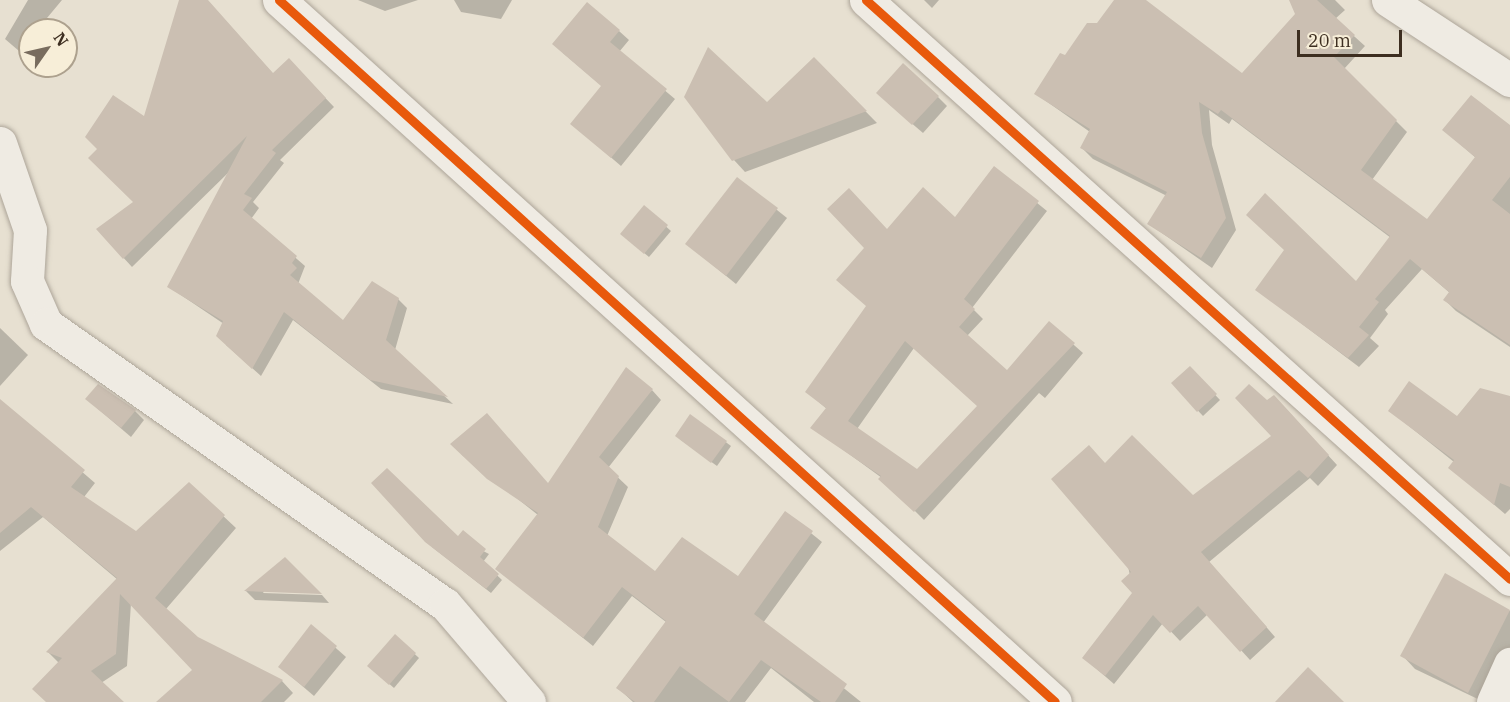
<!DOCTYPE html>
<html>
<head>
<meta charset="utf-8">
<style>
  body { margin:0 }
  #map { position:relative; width:1510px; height:702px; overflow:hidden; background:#e7e0d1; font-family:"IBM Plex Serif",serif }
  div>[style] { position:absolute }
  .shadow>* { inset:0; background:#0003 }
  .building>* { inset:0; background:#cbbfb2 }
  .roads { filter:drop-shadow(0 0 2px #ada599) drop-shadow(0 0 2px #ada599) }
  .minor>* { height:33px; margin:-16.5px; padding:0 16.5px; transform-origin:16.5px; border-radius:16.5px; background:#efebe3 }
  .cycleway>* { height:9px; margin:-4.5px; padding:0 4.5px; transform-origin:4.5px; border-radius:4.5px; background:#e8590c }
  span { translate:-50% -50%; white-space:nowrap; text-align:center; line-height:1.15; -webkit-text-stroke:6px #f7eed8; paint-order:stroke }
  .north { position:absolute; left:18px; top:18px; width:60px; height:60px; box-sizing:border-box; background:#f7eed8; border:2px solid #ada18e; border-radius:50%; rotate:56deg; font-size:16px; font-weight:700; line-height:24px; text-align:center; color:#3d2e20 }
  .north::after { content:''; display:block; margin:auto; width:21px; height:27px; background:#786c5e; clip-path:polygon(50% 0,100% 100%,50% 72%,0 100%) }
  .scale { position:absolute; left:1297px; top:30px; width:105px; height:27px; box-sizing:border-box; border:3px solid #3d2e20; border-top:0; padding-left:8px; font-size:18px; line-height:21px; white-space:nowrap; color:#3d2e20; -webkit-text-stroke:4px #f7eed8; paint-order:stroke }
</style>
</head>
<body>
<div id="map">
  <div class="shadow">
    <i style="clip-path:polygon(28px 0,62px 0,37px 30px,30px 30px,19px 51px,5px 39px)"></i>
    <i style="clip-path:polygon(181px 0,207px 0,274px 75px,289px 60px,334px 107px,280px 160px,284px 163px,253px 202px,259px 208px,251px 219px,305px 266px,298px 284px,344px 322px,398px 299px,407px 308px,395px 350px,453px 404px,381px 389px,293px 320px,261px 376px,226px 345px,224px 324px,169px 287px,230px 171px,132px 267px,98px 230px,136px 202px,145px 118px)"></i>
    <i style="clip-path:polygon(358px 0,418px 0,385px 11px)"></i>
    <i style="clip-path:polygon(454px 0,512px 0,501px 19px,461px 12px)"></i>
    <i style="clip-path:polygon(924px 0,939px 0,932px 8px)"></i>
    <i style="clip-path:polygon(1290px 0,1335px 0,1345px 10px,1335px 19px,1365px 46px,1344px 69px,1407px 132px,1372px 180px,1428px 221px,1476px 158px,1444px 130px,1510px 127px,1510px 347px,1456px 311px,1445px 300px,1450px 293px,1422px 269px,1385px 310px,1388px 314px,1370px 338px,1379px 346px,1359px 367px,1257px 290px,1356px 283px,1391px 238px,1232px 119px,1229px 124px,1209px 110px,1212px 145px,1236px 230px,1212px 268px,1149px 224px,1167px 196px,1093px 159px,1082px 148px,1090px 132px,1036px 94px,1242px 75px,1297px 14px)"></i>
    <i style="clip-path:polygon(619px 31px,629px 40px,619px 52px,675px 99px,621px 166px,572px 124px,602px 86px,563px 53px)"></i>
    <i style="clip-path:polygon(814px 59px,877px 123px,745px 172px,734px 160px,767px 104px)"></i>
    <i style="clip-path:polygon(938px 97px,947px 106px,923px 133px,888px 103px)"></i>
    <i style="clip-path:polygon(evenodd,994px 168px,1047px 211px,972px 308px,983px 319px,967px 336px,1007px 373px,1049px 323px,1083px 353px,1045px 398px,1039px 393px,924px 520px,882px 478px,812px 427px,827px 409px,807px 392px,868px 307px,888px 231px,955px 220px,994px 168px,914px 348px,978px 406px,917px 471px,857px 429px,914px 348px)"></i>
    <i style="clip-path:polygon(738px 179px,787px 218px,736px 284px,687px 244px)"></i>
    <i style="clip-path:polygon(644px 207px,671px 231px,649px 257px,626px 238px)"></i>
    <i style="clip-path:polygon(0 328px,28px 355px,0 386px)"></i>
    <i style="clip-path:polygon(1190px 368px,1220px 400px,1203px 416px,1173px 384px)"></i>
    <i style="clip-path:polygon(652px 390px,661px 400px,608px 468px,628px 487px,607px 536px,655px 573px,739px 578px,786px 513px,822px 542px,763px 623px,861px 702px,814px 702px,771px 668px,745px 702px,633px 702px,618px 688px,666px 622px,632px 596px,593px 646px,497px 569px,538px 515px,461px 454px,549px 484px)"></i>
    <i style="clip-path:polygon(1510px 398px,1510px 509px,1505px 514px,1450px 467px,1454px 462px,1390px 411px,1458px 418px)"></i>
    <i style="clip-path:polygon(0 401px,95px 483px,84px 497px,136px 533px,189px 484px,236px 528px,166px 609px,198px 638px,282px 681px,293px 693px,284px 702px,192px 702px,195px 670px,131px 603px,127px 666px,101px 683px,122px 702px,48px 702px,59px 663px,48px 652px,118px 580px,43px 517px,0 551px)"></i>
    <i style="clip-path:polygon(1268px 402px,1283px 406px,1337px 465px,1318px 486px,1310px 478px,1209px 562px,1275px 637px,1250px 660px,1208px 614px,1180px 641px,1163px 623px,1114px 684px,1084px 658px,1134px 593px,1105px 465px,1193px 497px,1273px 437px)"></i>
    <i style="clip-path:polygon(97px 408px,135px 411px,144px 420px,131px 437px)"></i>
    <i style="clip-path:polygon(691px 416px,731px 446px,717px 466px,681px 440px)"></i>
    <i style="clip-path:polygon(458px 538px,489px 554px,483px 562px,502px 580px,491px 593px,432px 547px)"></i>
    <i style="clip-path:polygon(285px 559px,263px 593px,322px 595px,329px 603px,255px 600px,246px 591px)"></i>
    <i style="clip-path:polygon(1445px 575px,1510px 611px,1510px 654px,1484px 702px,1415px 669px,1402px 655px)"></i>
    <i style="clip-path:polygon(311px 626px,346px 657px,314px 696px,280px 667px)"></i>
    <i style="clip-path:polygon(395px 636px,419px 658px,394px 688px,373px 670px)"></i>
  </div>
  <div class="building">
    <i style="clip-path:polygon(179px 0,208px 0,273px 73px,289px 58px,326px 98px,272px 150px,276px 153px,244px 194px,252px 198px,243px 210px,297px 256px,292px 263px,297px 268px,290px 275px,343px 320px,372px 281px,399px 298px,386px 340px,448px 397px,370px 380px,284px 312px,252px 369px,216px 336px,223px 321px,167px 287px,247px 136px,123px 259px,96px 229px,133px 202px,88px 158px,97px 149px,85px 137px,113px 95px,144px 116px)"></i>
    <i style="clip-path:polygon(1114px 0,1146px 0,1242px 73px,1295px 14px,1289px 0,1317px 0,1355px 35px,1334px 57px,1397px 120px,1361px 170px,1427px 219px,1475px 157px,1442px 130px,1471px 95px,1510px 125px,1510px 177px,1492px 200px,1510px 214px,1510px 345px,1443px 300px,1449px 292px,1410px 259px,1375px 299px,1379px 302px,1359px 327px,1369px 335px,1348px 358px,1255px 290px,1284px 250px,1246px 215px,1265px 193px,1356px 281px,1390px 236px,1221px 110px,1218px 114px,1199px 102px,1202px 133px,1226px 218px,1201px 258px,1147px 224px,1167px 192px,1080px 148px,1090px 129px,1034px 94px,1060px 53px,1065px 55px,1087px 23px,1097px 23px)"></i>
    <i style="clip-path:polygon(587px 2px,620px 30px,610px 42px,667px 89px,611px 158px,570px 124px,601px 86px,552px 44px)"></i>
    <i style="clip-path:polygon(708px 47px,767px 102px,814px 57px,867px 111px,732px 161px,684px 97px)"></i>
    <i style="clip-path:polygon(903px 63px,939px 96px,912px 125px,876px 93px)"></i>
    <i style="clip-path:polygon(evenodd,994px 166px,1039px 201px,964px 299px,975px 309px,959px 327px,1007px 370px,1049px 321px,1075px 343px,914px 512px,878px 479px,881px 476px,810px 428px,826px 408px,805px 392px,866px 306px,836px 280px,864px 248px,827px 209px,849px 188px,887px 229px,923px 187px,955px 217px,994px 166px,905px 341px,977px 406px,917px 469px,848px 421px,905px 341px)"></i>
    <i style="clip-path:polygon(737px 177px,778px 208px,726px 276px,685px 244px)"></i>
    <i style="clip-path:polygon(644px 205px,668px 225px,644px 254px,620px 234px)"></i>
    <i style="clip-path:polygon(1190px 366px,1217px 394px,1197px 412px,1171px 383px)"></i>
    <i style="clip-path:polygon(626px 367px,653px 389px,599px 457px,619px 476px,598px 527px,655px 571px,682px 537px,738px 576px,785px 511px,813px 531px,754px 614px,847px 684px,835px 702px,821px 702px,761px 660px,729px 702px,680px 666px,654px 702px,635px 702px,616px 688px,666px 621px,622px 587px,583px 638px,495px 569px,538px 513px,487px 479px,450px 444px,487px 413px,548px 483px)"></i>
    <i style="clip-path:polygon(1409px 381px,1457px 416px,1480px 388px,1510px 396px,1510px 487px,1500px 483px,1494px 505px,1448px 468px,1454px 460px,1388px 411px)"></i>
    <i style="clip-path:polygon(98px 384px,136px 410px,121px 428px,85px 399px)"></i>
    <i style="clip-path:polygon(1249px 384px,1267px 400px,1274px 395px,1329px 455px,1308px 478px,1299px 470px,1201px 552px,1267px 627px,1240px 652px,1198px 606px,1170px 633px,1153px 615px,1105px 676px,1082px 658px,1132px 593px,1121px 581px,1131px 572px,1051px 479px,1089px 445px,1105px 463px,1132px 435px,1193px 495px,1271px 436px,1235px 398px)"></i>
    <i style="clip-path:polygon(0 399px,85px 470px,71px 487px,136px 531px,189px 482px,225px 515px,155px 598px,198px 637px,283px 680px,261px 702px,156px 702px,192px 670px,120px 594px,116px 654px,91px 671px,124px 702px,46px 702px,32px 689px,62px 658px,46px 652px,117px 578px,31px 507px,0 533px)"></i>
    <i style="clip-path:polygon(690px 414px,727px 441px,711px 463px,675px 436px)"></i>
    <i style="clip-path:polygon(387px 468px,458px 536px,463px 530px,486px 549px,480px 557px,499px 574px,486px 589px,425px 542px,371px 483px)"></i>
    <i style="clip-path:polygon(285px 557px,322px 594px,244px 591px)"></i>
    <i style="clip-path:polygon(1445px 573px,1510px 610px,1468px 693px,1400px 656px)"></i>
    <i style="clip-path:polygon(311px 624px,337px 646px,304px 687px,278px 667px)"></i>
    <i style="clip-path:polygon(395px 634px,416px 653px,389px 685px,367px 666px)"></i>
    <i style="clip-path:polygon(1308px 667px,1344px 702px,1275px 702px)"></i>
  </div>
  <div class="roads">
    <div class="minor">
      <i style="left:279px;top:0;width:1046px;rotate:42.13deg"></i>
      <i style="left:866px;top:0;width:866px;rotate:41.96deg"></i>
      <i style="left:1388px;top:0;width:146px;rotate:33.3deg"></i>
      <i style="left:0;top:143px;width:92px;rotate:71deg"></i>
      <i style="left:30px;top:230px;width:51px;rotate:93.4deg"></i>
      <i style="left:27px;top:281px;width:47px;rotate:66.2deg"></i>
      <i style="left:46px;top:324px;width:487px;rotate:35.1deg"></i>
      <i style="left:445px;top:604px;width:129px;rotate:49.4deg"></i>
      <i style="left:1493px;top:702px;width:42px;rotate:-65.9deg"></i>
    </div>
  </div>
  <div class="cycleway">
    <i style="left:279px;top:0;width:1046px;rotate:42.13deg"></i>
    <i style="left:866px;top:0;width:866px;rotate:41.96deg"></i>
  </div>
  <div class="north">N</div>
  <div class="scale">20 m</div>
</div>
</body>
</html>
